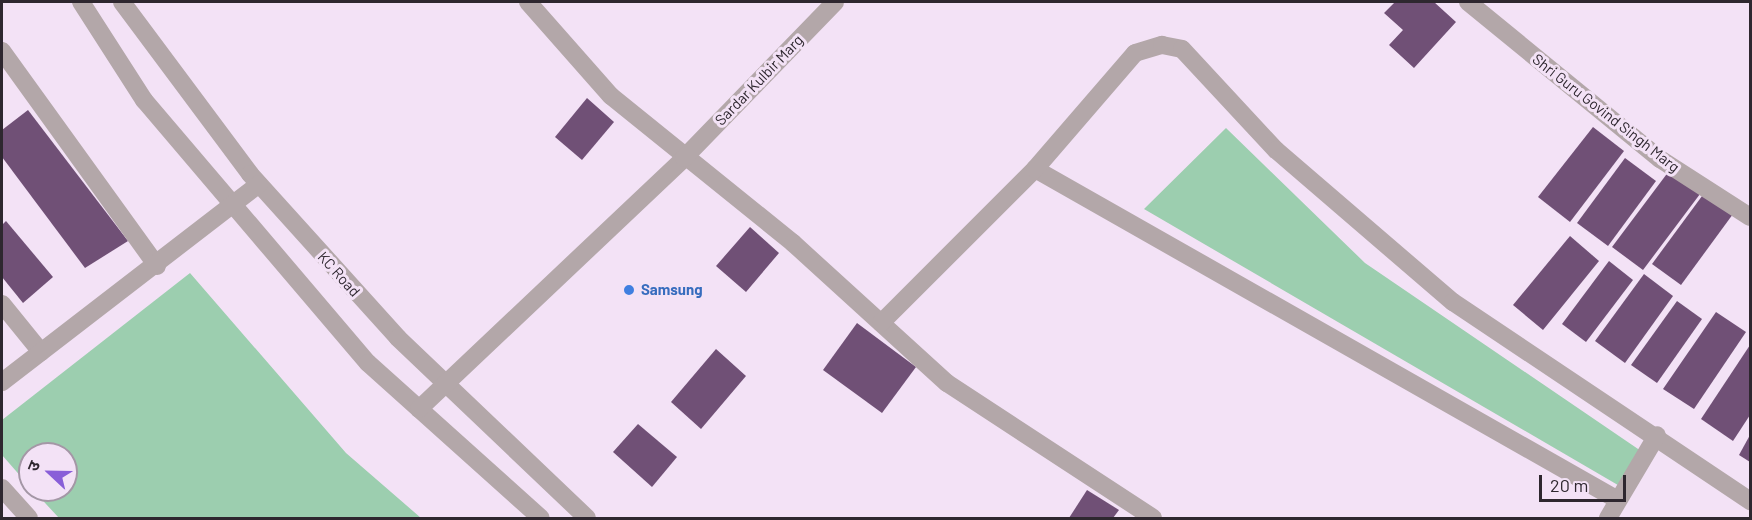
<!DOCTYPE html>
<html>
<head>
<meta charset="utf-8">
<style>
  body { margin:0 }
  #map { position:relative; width:1752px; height:520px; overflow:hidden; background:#f3e2f6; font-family:Barlow,"Noto Sans Devanagari",sans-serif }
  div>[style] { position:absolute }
  .green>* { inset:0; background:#9cceaf }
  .building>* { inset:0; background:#705076 }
  .minor>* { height:18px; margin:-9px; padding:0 9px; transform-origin:9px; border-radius:9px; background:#b3a7a9 }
  .dots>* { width:16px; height:16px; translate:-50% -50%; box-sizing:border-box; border:3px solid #f3e2f6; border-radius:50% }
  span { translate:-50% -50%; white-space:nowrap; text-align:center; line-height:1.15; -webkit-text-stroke:6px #f3e2f6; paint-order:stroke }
  .street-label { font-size:15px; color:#2e272f }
  .shop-label { font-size:15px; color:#366cbe; font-weight:700 }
  .left { translate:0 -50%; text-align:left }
  .frame { position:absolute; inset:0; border:3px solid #2e272f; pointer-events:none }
  .north { position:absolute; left:18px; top:442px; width:60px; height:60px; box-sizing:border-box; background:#f3e2f6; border:2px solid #a497a6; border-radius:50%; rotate:292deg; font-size:16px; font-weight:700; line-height:24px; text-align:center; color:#2e272f }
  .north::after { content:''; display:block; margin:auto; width:21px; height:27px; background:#895ed8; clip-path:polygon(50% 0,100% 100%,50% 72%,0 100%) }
  .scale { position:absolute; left:1539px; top:475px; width:87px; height:27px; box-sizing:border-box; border:3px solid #2e272f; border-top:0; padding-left:8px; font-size:18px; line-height:21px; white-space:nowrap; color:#2e272f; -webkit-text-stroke:4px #f3e2f6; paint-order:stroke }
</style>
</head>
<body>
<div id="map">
  <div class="green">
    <i style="clip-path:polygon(1226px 128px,1365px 263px,1641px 451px,1623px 488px,1144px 209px)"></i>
    <i style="clip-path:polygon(190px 273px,346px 453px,421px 518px,59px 518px,33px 490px,66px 490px,66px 454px,30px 454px,30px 487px,2px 455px,2px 420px)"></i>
  </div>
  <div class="building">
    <i style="clip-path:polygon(1395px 2px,1434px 2px,1456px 22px,1414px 68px,1389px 45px,1403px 30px,1384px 13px)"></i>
    <i style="clip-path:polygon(587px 98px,614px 122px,582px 160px,555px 137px)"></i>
    <i style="clip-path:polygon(28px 110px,128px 241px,85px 268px,2px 157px,2px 130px)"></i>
    <i style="clip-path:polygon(1593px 127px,1624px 151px,1570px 222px,1538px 197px)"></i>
    <i style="clip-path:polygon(1625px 158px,1656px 181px,1608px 246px,1577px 223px)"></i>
    <i style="clip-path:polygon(1669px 171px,1700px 194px,1643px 270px,1612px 247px)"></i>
    <i style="clip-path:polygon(1705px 192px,1733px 214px,1681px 285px,1652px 264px)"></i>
    <i style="clip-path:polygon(6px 221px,53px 277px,23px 303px,2px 277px,2px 225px)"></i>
    <i style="clip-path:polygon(750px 227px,779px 253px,746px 292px,716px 266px)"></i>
    <i style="clip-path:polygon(1570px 236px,1599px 261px,1543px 330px,1513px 305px)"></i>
    <i style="clip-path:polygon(1609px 261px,1633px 280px,1586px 342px,1562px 324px)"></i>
    <i style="clip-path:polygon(1644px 274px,1673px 296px,1625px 363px,1595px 341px)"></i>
    <i style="clip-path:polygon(1677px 301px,1702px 319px,1657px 383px,1631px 365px)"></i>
    <i style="clip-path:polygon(1716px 312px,1746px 332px,1694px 409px,1663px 389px)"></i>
    <i style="clip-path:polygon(857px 323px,916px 367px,882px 413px,823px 370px)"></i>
    <i style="clip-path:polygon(1750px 345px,1750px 415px,1733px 441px,1701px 419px)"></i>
    <i style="clip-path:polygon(716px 349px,746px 376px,701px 429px,671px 402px)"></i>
    <i style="clip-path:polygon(638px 424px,677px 457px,652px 487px,613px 452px)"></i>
    <i style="clip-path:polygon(1750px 435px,1750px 462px,1739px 455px)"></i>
    <i style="clip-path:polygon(1087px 490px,1119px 510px,1113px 518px,1069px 518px)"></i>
  </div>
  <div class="minor">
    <i style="left:81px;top:2px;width:117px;rotate:57.3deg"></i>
    <i style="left:144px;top:100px;width:345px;rotate:49.6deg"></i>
    <i style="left:368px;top:363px;width:232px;rotate:41.9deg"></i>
    <i style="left:122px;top:2px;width:214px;rotate:53.3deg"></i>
    <i style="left:250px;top:174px;width:221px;rotate:47.9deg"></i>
    <i style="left:398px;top:338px;width:261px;rotate:43.6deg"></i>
    <i style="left:528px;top:2px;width:125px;rotate:48.6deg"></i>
    <i style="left:611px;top:96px;width:234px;rotate:38.9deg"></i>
    <i style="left:793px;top:243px;width:208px;rotate:42.3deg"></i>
    <i style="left:947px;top:383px;width:246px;rotate:33.2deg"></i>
    <i style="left:1468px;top:2px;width:248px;rotate:39.3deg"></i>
    <i style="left:1660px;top:159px;width:107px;rotate:32.8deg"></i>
    <i style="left:2px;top:51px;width:265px;rotate:54.2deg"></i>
    <i style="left:1035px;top:169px;width:670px;rotate:29.59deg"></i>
    <i style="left:2px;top:304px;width:62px;rotate:50.9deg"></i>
    <i style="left:881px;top:323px;width:218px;rotate:-45deg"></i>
    <i style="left:1035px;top:169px;width:153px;rotate:-49.2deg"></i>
    <i style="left:1135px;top:53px;width:28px;rotate:-17deg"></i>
    <i style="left:1162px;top:45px;width:20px;rotate:11deg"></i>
    <i style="left:1182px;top:49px;width:138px;rotate:47.1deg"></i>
    <i style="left:1276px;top:150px;width:233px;rotate:40.7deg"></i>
    <i style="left:1453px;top:302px;width:358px;rotate:33.8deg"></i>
    <i style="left:2px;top:382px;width:324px;rotate:-37.6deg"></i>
    <i style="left:419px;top:409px;width:365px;rotate:-43.4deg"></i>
    <i style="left:684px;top:158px;width:217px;rotate:-45.9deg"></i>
    <i style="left:2px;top:488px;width:40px;rotate:48deg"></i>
    <i style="left:1608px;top:518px;width:96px;rotate:-59.4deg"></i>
  </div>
  <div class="dots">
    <i style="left:629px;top:290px;background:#3f7fe0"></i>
  </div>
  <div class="street-label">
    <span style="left:759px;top:80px;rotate:-46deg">Sardar Kulbir Marg</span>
    <span style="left:1606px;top:113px;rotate:38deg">Shri Guru Govind Singh Marg</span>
    <span style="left:339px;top:274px;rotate:48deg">KC Road</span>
  </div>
  <div class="shop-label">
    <span class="left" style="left:641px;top:290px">Samsung</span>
  </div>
  <div class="frame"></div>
  <div class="north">उ</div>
  <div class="scale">20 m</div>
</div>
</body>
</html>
